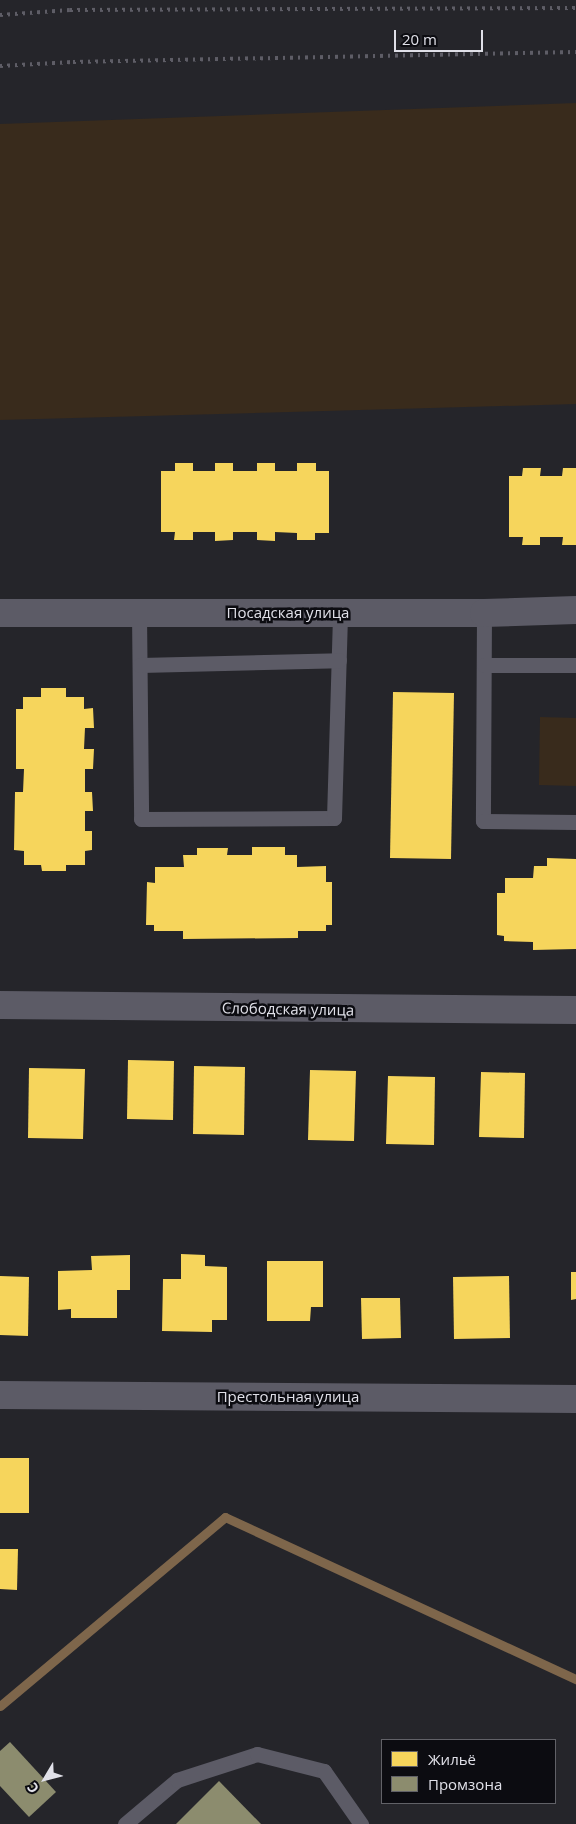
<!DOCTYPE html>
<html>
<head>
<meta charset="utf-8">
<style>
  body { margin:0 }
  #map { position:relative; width:576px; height:1824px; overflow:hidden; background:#25252a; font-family:"Open Sans",sans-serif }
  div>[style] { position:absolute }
  .green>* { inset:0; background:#392b1c }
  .homes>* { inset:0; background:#f6d55c }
  .industry>* { inset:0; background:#8c8c6e }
  .stream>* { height:9px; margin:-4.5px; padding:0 4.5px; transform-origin:4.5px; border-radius:4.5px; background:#7e664b }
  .lane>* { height:15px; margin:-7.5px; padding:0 7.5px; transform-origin:7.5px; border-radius:7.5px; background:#5c5b66 }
  .street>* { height:28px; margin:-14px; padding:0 14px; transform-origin:14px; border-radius:14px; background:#5c5b66 }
  .rail>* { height:4px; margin-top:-2px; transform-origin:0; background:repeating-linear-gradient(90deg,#5e5d66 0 2.5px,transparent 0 7.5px) }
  span { translate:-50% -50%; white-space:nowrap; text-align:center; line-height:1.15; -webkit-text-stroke:5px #0c0c11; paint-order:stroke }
  .street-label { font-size:15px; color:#e0e0e8 }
  .legend { position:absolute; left:381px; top:1739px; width:175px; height:65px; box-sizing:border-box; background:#0c0c11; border:1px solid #616167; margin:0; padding:6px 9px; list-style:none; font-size:15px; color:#e0e0e8 }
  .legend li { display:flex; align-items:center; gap:10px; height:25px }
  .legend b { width:25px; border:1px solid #616167 }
  .north { position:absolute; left:20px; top:1754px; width:50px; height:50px; -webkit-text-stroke:4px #0c0c11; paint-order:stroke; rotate:233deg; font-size:14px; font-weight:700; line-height:20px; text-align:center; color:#e0e0e8 }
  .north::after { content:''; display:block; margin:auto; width:18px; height:22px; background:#e0e0e8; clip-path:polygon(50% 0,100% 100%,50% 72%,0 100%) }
  .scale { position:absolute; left:394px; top:30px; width:89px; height:22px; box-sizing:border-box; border:2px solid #e0e0e8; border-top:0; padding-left:6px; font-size:15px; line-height:18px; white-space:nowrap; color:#e0e0e8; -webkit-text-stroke:4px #0c0c11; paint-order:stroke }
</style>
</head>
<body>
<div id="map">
  <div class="green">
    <i style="clip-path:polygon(576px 103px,576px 404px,0 420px,0 124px)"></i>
    <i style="clip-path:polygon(540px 717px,576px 718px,576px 786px,539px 785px)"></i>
  </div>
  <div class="homes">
    <i style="clip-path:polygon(175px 463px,193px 463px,193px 471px,215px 471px,215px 463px,233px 463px,233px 471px,257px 471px,257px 463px,275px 463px,275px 471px,297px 471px,297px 463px,316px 463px,316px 471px,329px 471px,329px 533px,315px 533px,315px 540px,297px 540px,297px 533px,275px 532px,275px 541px,257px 540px,257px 532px,233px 532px,233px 540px,215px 541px,215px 532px,193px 532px,193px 540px,174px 540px,175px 532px,161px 532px,161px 471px,175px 471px)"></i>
    <i style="clip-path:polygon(523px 468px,541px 468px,540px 476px,562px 476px,563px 468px,576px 468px,576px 545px,562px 545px,563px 537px,540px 537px,540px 545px,522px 545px,523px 537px,509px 537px,509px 476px,522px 476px)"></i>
    <i style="clip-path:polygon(41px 688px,66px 688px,66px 697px,84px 697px,84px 709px,93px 708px,94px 728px,85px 728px,84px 749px,94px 749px,93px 769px,85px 769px,85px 792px,92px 792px,93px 811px,85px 811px,85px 831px,92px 831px,92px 850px,85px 851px,85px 865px,66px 865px,66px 871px,42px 871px,41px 865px,24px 865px,24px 851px,14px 850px,15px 792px,23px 792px,24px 769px,16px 769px,16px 709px,23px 709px,23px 697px,41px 697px)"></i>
    <i style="clip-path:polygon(393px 692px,454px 693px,451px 859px,390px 858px)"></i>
    <i style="clip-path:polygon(252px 847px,285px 847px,285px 855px,297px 855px,297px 867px,326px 866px,326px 882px,332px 882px,332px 925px,326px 925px,326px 931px,298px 931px,298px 938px,183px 939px,183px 931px,154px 931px,154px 925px,146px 925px,147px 882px,155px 883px,155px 867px,184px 867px,183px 855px,197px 855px,197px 848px,228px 848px,227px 855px,252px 855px)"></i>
    <i style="clip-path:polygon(547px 858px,576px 859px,576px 949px,533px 950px,533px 942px,504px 941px,504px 936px,497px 935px,497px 893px,505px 893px,505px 878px,533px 878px,534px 866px,547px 866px)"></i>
    <i style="clip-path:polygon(128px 1060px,174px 1061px,173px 1120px,127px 1119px)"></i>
    <i style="clip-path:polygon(194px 1066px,245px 1067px,244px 1135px,193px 1134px)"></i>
    <i style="clip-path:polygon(29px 1068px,85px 1069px,83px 1139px,28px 1138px)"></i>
    <i style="clip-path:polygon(310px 1070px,356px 1071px,354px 1141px,308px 1140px)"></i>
    <i style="clip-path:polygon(481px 1072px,525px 1073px,524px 1138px,479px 1137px)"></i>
    <i style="clip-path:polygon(388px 1076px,435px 1077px,434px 1145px,386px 1144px)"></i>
    <i style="clip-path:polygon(181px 1254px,205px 1255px,205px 1266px,227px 1267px,227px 1320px,212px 1320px,212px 1332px,162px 1331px,163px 1279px,181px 1279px)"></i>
    <i style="clip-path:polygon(130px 1255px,130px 1290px,117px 1290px,117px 1318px,71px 1318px,71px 1309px,58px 1310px,58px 1271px,92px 1270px,91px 1256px)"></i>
    <i style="clip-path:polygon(267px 1261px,323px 1261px,323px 1307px,311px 1307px,310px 1321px,267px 1321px)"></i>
    <i style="clip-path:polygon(571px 1272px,576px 1272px,576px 1299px,571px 1300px)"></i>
    <i style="clip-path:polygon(0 1276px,29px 1277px,28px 1336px,0 1335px)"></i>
    <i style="clip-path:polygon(509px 1276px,510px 1338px,454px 1339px,453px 1277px)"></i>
    <i style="clip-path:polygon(361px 1298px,400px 1298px,401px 1338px,362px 1339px)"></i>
    <i style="clip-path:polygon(0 1458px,29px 1458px,29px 1513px,0 1513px)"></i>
    <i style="clip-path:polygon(0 1549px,18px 1549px,17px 1590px,0 1589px)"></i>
  </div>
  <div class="industry">
    <i style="clip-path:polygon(10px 1742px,56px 1792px,29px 1817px,0 1786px,0 1751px)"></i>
    <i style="clip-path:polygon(219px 1781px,261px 1824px,176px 1824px)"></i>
  </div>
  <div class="stream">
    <i style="left:0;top:1706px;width:294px;rotate:-40deg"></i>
    <i style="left:225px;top:1517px;width:387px;rotate:24.8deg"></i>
  </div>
  <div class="lane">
    <i style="left:484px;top:613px;width:208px;rotate:90.3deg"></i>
    <i style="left:483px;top:821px;width:93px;rotate:0.6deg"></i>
    <i style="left:139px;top:614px;width:205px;rotate:89.4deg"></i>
    <i style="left:141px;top:819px;width:193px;rotate:-0.3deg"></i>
    <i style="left:334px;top:818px;width:206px;rotate:-88.3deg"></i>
    <i style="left:140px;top:665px;width:199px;rotate:-1.4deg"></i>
    <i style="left:484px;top:665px;width:92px"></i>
    <i style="left:125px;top:1824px;width:68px;rotate:-40.2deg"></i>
    <i style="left:177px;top:1780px;width:84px;rotate:-18deg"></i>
    <i style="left:257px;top:1754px;width:69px;rotate:14.2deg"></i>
    <i style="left:324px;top:1771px;width:65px;rotate:55.1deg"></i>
  </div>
  <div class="street">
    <i style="left:0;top:613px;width:484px"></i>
    <i style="left:484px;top:613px;width:92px;rotate:-1.9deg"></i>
    <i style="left:0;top:1005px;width:576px;rotate:0.5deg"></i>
    <i style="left:0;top:1395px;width:576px;rotate:0.4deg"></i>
  </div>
  <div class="rail">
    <i style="left:0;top:15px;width:70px;rotate:-4.1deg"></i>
    <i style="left:70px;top:10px;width:506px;rotate:-0.23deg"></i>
    <i style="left:0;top:66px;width:73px;rotate:-3.1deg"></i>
    <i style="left:73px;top:62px;width:503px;rotate:-1.14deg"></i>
  </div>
  <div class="street-label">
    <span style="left:288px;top:613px">Посадская улица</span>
    <span style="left:288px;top:1009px;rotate:1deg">Слободская улица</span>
    <span style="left:288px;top:1397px">Престольная улица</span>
  </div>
  <ul class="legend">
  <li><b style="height:14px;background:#f6d55c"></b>Жильё</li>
  <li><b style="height:14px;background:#8c8c6e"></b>Промзона</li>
  </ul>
  <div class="north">С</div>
  <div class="scale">20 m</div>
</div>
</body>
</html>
